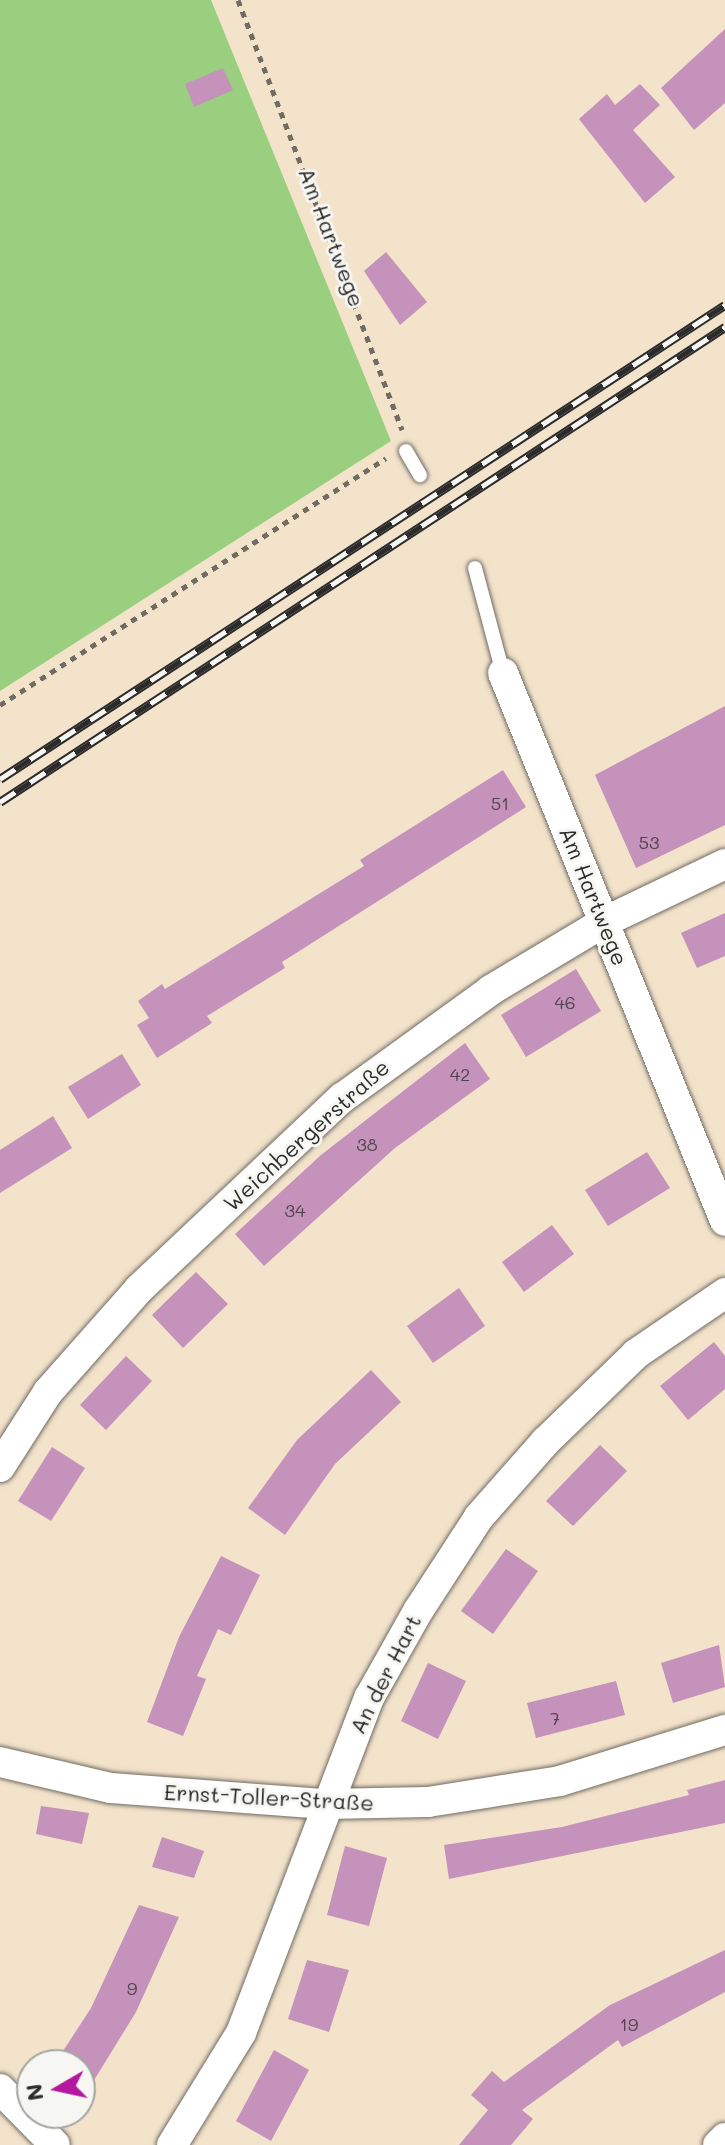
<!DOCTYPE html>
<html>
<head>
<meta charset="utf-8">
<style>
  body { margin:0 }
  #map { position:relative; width:725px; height:2145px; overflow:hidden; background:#f3e3cb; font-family:Mali,sans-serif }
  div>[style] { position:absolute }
  .green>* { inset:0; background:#9bcf80 }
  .building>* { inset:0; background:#c492ba }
  .path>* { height:5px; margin-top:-2.5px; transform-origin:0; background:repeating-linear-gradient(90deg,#716b63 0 6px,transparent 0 12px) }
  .roads { filter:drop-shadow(0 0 2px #716b63) drop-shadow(0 0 2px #716b63) }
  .lane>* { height:14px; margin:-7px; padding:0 7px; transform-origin:7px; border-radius:7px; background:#fff }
  .street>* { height:30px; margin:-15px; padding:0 15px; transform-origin:15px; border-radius:15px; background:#fff }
  .rail>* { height:9px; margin-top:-4.5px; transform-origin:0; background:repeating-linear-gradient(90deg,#f6f6f2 0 18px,#2b2b2b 0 36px); box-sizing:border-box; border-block:2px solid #2b2b2b }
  span { translate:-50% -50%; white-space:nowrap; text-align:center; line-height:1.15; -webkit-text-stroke:6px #f6f6f2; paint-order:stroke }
  .number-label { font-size:18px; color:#51454f }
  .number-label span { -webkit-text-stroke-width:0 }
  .street-label { font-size:22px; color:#2b2b2b }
  .north { position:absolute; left:16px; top:2049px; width:80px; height:80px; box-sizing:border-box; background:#f6f6f2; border:2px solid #a5a5a2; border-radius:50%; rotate:261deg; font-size:22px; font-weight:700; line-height:32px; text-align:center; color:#2b2b2b }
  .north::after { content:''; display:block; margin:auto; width:28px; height:36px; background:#b5179e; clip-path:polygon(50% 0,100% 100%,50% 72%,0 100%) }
</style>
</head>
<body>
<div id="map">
  <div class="green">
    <i style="clip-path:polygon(0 0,211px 0,391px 441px,0 691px)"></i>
  </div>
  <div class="building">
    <i style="clip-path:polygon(725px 29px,725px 103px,694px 130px,661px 88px)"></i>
    <i style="clip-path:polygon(223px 68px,233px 90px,194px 107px,185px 84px)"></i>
    <i style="clip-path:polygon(640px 84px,660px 105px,633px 130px,675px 177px,645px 203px,579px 119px,607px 94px,615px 105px)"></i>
    <i style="clip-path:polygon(386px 252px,427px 302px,400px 325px,364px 271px)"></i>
    <i style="clip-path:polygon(725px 706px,725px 825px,636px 868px,595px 775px)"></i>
    <i style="clip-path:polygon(503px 770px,526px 807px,282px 962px,285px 968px,207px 1016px,212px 1023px,157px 1058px,137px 1025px,149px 1018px,138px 1001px,162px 984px,165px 989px,364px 866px,360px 860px)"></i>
    <i style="clip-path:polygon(725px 913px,725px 956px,697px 968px,681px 933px)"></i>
    <i style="clip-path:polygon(576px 969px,601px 1011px,526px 1057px,501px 1015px)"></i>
    <i style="clip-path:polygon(465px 1043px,490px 1079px,395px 1148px,264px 1266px,235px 1234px,321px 1155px)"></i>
    <i style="clip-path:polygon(122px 1054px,141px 1085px,88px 1119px,68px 1087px)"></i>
    <i style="clip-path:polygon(53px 1116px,72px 1148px,0 1193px,0 1150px)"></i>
    <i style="clip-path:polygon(647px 1152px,670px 1188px,608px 1226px,585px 1190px)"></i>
    <i style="clip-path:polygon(552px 1225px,574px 1254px,524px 1292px,502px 1262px)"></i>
    <i style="clip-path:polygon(196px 1272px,228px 1304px,183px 1348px,152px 1315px)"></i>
    <i style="clip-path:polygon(459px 1288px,485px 1326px,433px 1363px,407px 1326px)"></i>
    <i style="clip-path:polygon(714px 1342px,725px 1356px,725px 1389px,688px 1420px,660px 1386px)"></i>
    <i style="clip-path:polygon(126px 1356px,152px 1381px,106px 1430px,80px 1405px)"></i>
    <i style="clip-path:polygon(371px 1370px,401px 1402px,335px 1464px,285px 1535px,248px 1508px,297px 1440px)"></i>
    <i style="clip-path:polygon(600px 1445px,627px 1471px,573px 1526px,546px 1501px)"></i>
    <i style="clip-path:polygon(52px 1447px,85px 1468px,51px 1521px,18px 1501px)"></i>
    <i style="clip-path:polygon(506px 1549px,538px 1571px,493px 1634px,461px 1611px)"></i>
    <i style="clip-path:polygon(221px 1556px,260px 1575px,231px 1635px,218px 1629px,197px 1676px,206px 1679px,183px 1736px,147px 1722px,179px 1637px)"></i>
    <i style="clip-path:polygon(719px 1645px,725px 1687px,673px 1703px,661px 1663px)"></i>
    <i style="clip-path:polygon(428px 1663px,466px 1681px,438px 1739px,401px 1721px)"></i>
    <i style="clip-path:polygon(616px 1681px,625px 1715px,536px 1738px,527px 1703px)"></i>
    <i style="clip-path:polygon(725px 1780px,725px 1823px,449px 1879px,444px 1845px,562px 1827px,689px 1795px,687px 1790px)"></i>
    <i style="clip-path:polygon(41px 1806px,89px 1813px,82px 1844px,36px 1834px)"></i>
    <i style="clip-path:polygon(162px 1837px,204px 1851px,194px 1878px,152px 1867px)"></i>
    <i style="clip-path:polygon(345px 1846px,387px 1858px,369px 1926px,327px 1915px)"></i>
    <i style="clip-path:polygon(139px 1905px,179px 1917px,136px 2012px,80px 2103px,80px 2065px,54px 2065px,91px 2008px)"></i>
    <i style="clip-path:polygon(725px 1950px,725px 1992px,622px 2047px,618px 2040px,522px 2110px,533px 2119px,511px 2145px,459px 2145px,488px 2110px,471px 2095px,492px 2071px,504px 2082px,610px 2005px)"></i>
    <i style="clip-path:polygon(307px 1960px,349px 1970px,329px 2032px,288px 2019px)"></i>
    <i style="clip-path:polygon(274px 2050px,309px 2070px,271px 2141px,236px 2121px)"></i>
  </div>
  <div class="path">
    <i style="left:238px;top:0;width:460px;rotate:69.1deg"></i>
    <i style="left:0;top:705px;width:458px;rotate:-32.6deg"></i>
  </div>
  <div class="roads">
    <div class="lane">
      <i style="left:406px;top:451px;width:28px;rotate:60deg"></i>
      <i style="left:475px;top:568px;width:109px;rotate:75.1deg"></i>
    </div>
    <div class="street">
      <i style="left:503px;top:673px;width:591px;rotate:67.95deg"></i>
      <i style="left:0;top:1467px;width:89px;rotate:-57.4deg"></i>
      <i style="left:48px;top:1392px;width:137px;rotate:-48.5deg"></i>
      <i style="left:139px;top:1289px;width:279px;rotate:-43.3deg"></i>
      <i style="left:342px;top:1098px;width:184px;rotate:-35.9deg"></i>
      <i style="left:491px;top:990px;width:132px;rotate:-31deg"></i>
      <i style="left:604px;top:922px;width:134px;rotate:-25.6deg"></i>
      <i style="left:0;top:1762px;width:114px;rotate:13.2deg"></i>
      <i style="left:111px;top:1788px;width:215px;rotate:4.3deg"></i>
      <i style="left:325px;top:1804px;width:103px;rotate:-1.1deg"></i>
      <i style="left:428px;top:1802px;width:134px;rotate:-9deg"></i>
      <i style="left:560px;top:1781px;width:173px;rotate:-17.2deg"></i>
      <i style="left:0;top:2089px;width:78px;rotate:45.5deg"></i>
      <i style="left:172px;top:2145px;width:132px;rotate:-58.4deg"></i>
      <i style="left:241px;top:2033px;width:359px;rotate:-69.1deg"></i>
      <i style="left:369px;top:1698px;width:100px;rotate:-60.6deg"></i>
      <i style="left:418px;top:1611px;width:112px;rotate:-57deg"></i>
      <i style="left:479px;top:1517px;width:101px;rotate:-48.6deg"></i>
      <i style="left:546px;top:1441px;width:125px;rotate:-44deg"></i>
      <i style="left:636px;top:1354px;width:108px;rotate:-34.4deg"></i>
      <i style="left:718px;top:2145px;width:10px;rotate:-45deg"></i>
    </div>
  </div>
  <div class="rail">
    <i style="left:0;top:779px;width:866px;rotate:-33.18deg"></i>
    <i style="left:0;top:802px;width:867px;rotate:-33.23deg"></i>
  </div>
  <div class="number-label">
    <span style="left:500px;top:803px">51</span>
    <span style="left:649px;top:842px">53</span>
    <span style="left:565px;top:1002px">46</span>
    <span style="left:460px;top:1074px">42</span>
    <span style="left:367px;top:1144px">38</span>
    <span style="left:295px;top:1210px">34</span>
    <span style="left:555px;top:1718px">7</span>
    <span style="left:132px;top:1988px">9</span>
    <span style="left:629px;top:2024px">19</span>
  </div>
  <div class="street-label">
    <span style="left:332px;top:237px;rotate:69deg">Am Hartwege</span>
    <span style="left:594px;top:896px;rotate:68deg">Am Hartwege</span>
    <span style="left:306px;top:1135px;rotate:-42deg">Weichbergerstraße</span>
    <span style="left:385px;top:1674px;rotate:-63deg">An der Hart</span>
    <span style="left:269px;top:1797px;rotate:3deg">Ernst-Toller-Straße</span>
  </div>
  <div class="north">N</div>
</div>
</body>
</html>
